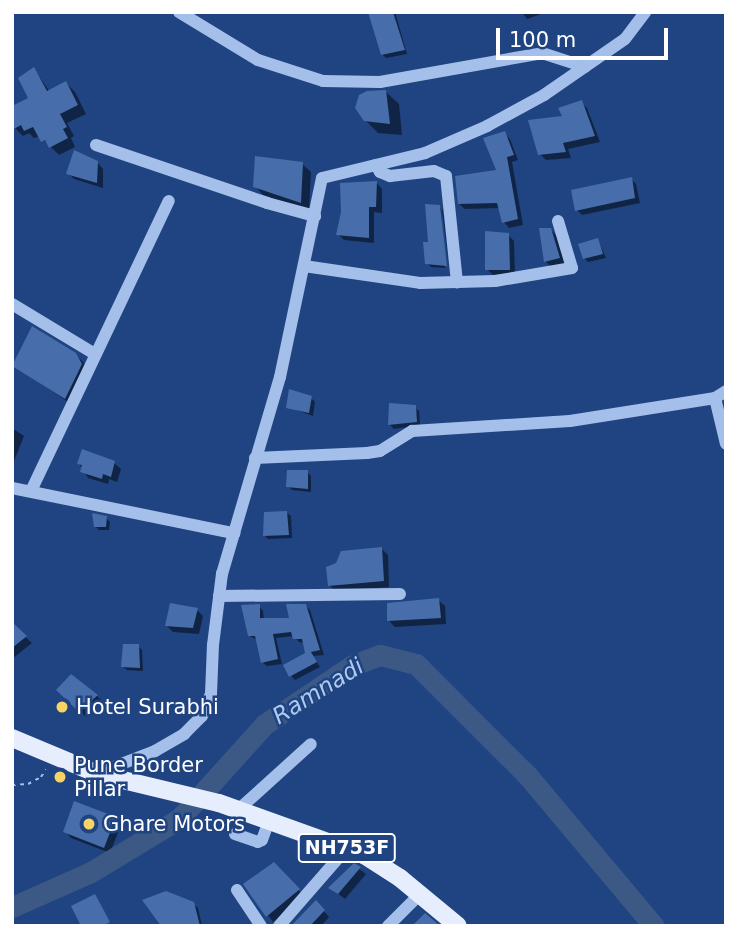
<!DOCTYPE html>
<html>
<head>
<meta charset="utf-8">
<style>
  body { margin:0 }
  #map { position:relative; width:738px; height:938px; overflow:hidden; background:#1f4481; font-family:"DejaVu Sans",sans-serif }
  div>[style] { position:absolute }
  .shadow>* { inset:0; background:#0007 }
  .river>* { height:21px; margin:-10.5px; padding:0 10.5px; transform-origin:10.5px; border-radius:10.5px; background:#3c5985 }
  .building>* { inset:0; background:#476eaa }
  .path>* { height:2px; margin-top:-1px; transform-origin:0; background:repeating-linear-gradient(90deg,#a4bfe9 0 3.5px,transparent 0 8.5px) }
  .minor>* { height:12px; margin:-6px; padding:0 6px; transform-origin:6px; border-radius:6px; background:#a4bfe9 }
  .major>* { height:18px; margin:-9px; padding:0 9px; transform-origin:9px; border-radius:9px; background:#e6eefe }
  .dots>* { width:19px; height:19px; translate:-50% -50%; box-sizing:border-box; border:4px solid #1f4481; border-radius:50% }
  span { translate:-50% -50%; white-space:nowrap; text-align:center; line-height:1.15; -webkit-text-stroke:5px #1f4481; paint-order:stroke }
  .shield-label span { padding:2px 5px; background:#1f4481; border:2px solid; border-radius:5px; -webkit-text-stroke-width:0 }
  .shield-label { font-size:19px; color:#fff; font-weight:700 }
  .poi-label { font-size:21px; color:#fff }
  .left { translate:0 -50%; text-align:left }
  .water-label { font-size:23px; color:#afcaf0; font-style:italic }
  .frame { position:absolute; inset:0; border:14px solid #fff; pointer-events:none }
  .scale { position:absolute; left:496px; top:28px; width:172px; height:32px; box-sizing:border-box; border:4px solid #fff; border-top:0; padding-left:9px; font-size:21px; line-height:24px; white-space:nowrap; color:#fff; -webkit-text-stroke:5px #1f4481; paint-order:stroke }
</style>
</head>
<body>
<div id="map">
  <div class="shadow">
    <i style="clip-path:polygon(370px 12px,395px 12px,407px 54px,386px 58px,382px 54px)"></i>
    <i style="clip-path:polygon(522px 12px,547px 12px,527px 19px)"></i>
    <i style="clip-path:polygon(34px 69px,50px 92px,66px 83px,75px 92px,86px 114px,67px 123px,74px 136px,71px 138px,75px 147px,59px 155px,40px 136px,34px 138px,29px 133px,23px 136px,15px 128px,30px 99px)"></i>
    <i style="clip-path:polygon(386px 92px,399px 104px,402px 135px,378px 133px,365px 120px)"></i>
    <i style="clip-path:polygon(581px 102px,587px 108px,600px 142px,568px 149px,571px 158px,546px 160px,540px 154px,565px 118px)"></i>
    <i style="clip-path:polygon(504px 133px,510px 139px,518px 160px,512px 162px,523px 225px,509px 228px,504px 222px,500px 208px,465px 209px,459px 204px,498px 171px)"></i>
    <i style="clip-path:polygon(97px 162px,103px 169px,103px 188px,74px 179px,68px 173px)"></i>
    <i style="clip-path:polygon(302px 164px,311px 172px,309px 210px,263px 195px,255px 186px)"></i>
    <i style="clip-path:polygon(631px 179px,636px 184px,640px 203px,582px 215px,577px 210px)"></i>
    <i style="clip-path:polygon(376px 182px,382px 189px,382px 213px,374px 212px,374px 243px,344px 240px,338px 234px)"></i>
    <i style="clip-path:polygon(427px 206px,441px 208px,445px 268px,431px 267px,427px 263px,425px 243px,430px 243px)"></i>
    <i style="clip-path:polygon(442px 209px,443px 210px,449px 269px)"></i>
    <i style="clip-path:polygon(550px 229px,557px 236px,565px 264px,551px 267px,545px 261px)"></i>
    <i style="clip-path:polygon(508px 235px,514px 241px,515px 275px,493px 275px,487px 269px)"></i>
    <i style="clip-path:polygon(598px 240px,606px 258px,588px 262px,584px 258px)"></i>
    <i style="clip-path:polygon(33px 329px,75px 354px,84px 363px,89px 374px,74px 406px,13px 365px)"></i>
    <i style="clip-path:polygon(311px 398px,315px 402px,313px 416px,288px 407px)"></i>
    <i style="clip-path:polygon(415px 407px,419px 411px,420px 425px,394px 429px,390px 425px)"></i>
    <i style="clip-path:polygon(12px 428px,24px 436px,12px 466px)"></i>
    <i style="clip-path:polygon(79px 463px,114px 463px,121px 469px,117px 482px,109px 479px,108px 484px,88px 478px)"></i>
    <i style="clip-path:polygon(307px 472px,311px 476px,311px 492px,292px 490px,288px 486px)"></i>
    <i style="clip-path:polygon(287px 513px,291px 516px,292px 538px,268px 539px,265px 536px)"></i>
    <i style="clip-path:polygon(106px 518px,110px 522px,109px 530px,99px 530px,95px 526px)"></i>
    <i style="clip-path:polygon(382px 549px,388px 555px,389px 587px,336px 591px,329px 585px)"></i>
    <i style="clip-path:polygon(438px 600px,445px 606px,446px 624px,395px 627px,389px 621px)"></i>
    <i style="clip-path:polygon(259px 606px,263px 611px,264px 620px,291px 619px,306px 606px,310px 610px,324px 655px,313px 656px,320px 667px,295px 680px,291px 676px,307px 654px,305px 643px,299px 642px,294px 636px,276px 638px,282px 664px,267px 666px,262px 662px,257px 640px,250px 636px)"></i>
    <i style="clip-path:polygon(197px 610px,203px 616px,199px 634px,173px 632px,167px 626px)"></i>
    <i style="clip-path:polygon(12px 625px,32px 643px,12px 659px)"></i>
    <i style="clip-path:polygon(138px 646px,142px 650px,143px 671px,127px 670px,123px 667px)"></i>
    <i style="clip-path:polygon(59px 690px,97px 696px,103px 702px,86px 717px)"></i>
    <i style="clip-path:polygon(115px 819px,121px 825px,110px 853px,71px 838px,65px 831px)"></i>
    <i style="clip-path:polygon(274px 864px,304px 896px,273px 922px,246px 885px)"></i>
    <i style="clip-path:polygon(354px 865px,366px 874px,345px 899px,331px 888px)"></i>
    <i style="clip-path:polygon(316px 902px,329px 917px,321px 926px,294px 926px)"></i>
    <i style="clip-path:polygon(193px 904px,198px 908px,202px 926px,163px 926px)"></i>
  </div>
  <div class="river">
    <i style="left:12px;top:907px;width:86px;rotate:-23.9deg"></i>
    <i style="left:91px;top:872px;width:104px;rotate:-31.2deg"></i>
    <i style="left:180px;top:818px;width:127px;rotate:-47.9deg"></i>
    <i style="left:265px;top:724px;width:104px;rotate:-34deg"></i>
    <i style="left:351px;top:666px;width:31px;rotate:-21deg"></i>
    <i style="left:380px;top:655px;width:37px;rotate:14deg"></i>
    <i style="left:416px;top:664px;width:158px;rotate:45deg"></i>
    <i style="left:528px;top:776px;width:196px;rotate:50deg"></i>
  </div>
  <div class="building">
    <i style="clip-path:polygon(368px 12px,393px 12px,405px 50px,381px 55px)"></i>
    <i style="clip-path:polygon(34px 67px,47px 91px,66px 81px,78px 105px,60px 114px,67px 127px,63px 129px,68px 138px,49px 148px,45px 140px,41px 142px,33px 127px,24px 131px,21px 125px,12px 130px,12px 106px,28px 98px,18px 78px)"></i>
    <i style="clip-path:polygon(386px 90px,390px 124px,364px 121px,355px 108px,359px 95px,367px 91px)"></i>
    <i style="clip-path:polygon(582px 100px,595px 136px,563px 143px,566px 152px,538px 155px,528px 120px,562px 116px,558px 108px)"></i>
    <i style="clip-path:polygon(505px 131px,514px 155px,507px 157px,518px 219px,502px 223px,497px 203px,458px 204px,455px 176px,496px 170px,483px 138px)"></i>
    <i style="clip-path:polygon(74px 150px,98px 161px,97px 183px,66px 174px)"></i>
    <i style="clip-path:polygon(255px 156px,303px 162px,301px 203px,253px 187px)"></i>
    <i style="clip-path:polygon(632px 177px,635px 198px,575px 211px,571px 190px)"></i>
    <i style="clip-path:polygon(377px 181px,376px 207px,369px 207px,369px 238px,336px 235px,341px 212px,340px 183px)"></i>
    <i style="clip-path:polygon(425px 204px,440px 205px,447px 266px,425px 264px,423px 242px,428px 242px)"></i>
    <i style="clip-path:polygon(539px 228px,551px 228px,560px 258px,544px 262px)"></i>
    <i style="clip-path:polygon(485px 231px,509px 233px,510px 270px,485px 270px)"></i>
    <i style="clip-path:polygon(598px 238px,603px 254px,583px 259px,578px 244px)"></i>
    <i style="clip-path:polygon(32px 326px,76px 353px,82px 364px,65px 399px,12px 366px)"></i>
    <i style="clip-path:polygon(289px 389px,312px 396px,309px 413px,286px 408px)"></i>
    <i style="clip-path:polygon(389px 403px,416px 405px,417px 422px,388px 425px)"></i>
    <i style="clip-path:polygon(82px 449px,115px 461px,111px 477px,103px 474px,102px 479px,80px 472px,82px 465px,77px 464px)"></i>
    <i style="clip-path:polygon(287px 470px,308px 470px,308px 489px,286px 487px)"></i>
    <i style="clip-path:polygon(287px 511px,289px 535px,263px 536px,264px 512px)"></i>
    <i style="clip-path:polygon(92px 513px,107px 516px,106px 527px,94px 527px)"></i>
    <i style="clip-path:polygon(382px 547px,384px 581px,328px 586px,326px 567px,336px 563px,341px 551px)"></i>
    <i style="clip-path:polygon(439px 598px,441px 618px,387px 621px,387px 603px)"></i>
    <i style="clip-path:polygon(170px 603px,198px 608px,193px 628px,165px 626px)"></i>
    <i style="clip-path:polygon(260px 604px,260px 618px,289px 618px,286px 604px,306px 604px,320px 650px,311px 652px,317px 662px,289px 677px,283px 665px,305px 653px,302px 639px,293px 639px,291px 632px,273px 634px,278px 659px,261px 663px,255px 636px,248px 636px,241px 605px)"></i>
    <i style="clip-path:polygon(12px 622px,27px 636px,12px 648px)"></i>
    <i style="clip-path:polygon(123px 644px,139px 644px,140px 668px,121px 667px)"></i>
    <i style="clip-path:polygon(71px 674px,98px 695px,79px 712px,56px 690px)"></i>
    <i style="clip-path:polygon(74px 801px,116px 817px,104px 848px,63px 832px)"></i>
    <i style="clip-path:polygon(274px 862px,300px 889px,266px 917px,243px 884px)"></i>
    <i style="clip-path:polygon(354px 863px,361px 867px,338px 894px,328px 888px)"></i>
    <i style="clip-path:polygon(166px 891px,194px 902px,200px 926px,161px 926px,142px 900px)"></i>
    <i style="clip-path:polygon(95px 894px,110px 922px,102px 926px,81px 926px,71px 906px)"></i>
    <i style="clip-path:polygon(316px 900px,325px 910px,310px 926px,291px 926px)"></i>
    <i style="clip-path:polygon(425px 913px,440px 926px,412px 926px)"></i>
  </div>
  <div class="path">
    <i style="left:12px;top:785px;width:16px;rotate:-4deg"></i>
    <i style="left:28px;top:784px;width:15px;rotate:-28deg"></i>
    <i style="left:41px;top:777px;width:9px;rotate:-58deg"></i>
  </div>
  <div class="minor">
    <i style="left:179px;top:12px;width:92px;rotate:31.3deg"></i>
    <i style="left:258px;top:60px;width:68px;rotate:17.9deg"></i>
    <i style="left:323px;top:81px;width:57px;rotate:1deg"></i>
    <i style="left:380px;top:82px;width:165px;rotate:-10.1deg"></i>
    <i style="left:542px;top:53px;width:45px;rotate:18deg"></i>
    <i style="left:96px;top:145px;width:181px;rotate:18.7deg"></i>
    <i style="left:267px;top:203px;width:50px;rotate:15.2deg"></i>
    <i style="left:376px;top:165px;width:8px;rotate:60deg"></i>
    <i style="left:380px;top:172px;width:11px;rotate:22deg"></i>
    <i style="left:390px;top:176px;width:44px;rotate:-6.5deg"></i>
    <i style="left:434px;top:171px;width:13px;rotate:23deg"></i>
    <i style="left:446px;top:176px;width:107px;rotate:84.1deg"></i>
    <i style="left:304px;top:266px;width:117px;rotate:8.3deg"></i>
    <i style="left:420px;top:283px;width:75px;rotate:-1.5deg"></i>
    <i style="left:495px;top:281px;width:78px;rotate:-9.6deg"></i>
    <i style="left:572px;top:268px;width:49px;rotate:-106.6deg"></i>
    <i style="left:12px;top:304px;width:97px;rotate:31.1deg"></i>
    <i style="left:715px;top:398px;width:47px;rotate:76.6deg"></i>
    <i style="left:255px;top:458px;width:112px;rotate:-2.6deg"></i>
    <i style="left:367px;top:453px;width:13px;rotate:-9deg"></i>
    <i style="left:380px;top:451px;width:38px;rotate:-32deg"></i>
    <i style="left:412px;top:431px;width:158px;rotate:-3.6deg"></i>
    <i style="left:570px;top:421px;width:147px;rotate:-9deg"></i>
    <i style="left:715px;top:398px;width:13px;rotate:-32deg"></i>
    <i style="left:12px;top:488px;width:227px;rotate:11.5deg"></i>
    <i style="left:31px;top:491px;width:321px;rotate:-64.6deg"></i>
    <i style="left:219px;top:596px;width:181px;rotate:-0.6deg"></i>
    <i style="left:98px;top:773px;width:61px;rotate:-21.1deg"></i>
    <i style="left:155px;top:751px;width:34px;rotate:-30deg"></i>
    <i style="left:184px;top:734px;width:25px;rotate:-45deg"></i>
    <i style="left:202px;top:716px;width:24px;rotate:-68deg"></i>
    <i style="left:211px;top:694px;width:49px;rotate:-87.7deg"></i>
    <i style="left:213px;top:645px;width:72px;rotate:-82.8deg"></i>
    <i style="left:222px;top:574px;width:205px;rotate:-73.6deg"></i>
    <i style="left:280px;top:377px;width:203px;rotate:-78.1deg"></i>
    <i style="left:322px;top:178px;width:106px;rotate:-13.6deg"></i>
    <i style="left:425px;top:153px;width:68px;rotate:-23.5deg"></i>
    <i style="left:487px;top:126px;width:65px;rotate:-28.5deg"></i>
    <i style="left:544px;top:95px;width:98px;rotate:-34.7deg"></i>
    <i style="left:625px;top:39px;width:34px;rotate:-53deg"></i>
    <i style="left:238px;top:810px;width:98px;rotate:-42.1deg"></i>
    <i style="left:235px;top:834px;width:24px;rotate:19deg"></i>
    <i style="left:258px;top:842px;width:4px;rotate:-27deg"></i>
    <i style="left:262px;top:840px;width:20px;rotate:-70deg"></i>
    <i style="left:237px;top:890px;width:43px;rotate:56.3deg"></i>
    <i style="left:279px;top:926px;width:103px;rotate:-48.9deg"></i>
    <i style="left:388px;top:926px;width:45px;rotate:-45deg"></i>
  </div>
  <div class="major">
    <i style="left:12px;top:738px;width:93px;rotate:22.7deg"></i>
    <i style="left:98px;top:774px;width:124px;rotate:13.5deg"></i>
    <i style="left:219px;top:803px;width:154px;rotate:19.7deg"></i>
    <i style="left:364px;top:855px;width:43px;rotate:32.6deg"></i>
    <i style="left:400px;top:878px;width:75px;rotate:39.6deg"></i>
  </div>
  <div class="dots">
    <i style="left:62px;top:707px;background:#f7d463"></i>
    <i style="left:60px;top:777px;background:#f7d463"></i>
    <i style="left:89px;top:824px;background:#f7d463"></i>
  </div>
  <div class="shield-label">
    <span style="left:347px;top:848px">NH753F</span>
  </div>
  <div class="poi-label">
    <span class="left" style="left:76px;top:707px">Hotel Surabhi</span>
    <span class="left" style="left:74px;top:777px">Pune Border<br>Pillar</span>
    <span class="left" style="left:103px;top:824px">Ghare Motors</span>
  </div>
  <div class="water-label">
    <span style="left:318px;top:691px;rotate:-32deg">Ramnadi</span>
  </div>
  <div class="frame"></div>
  <div class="scale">100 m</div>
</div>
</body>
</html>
